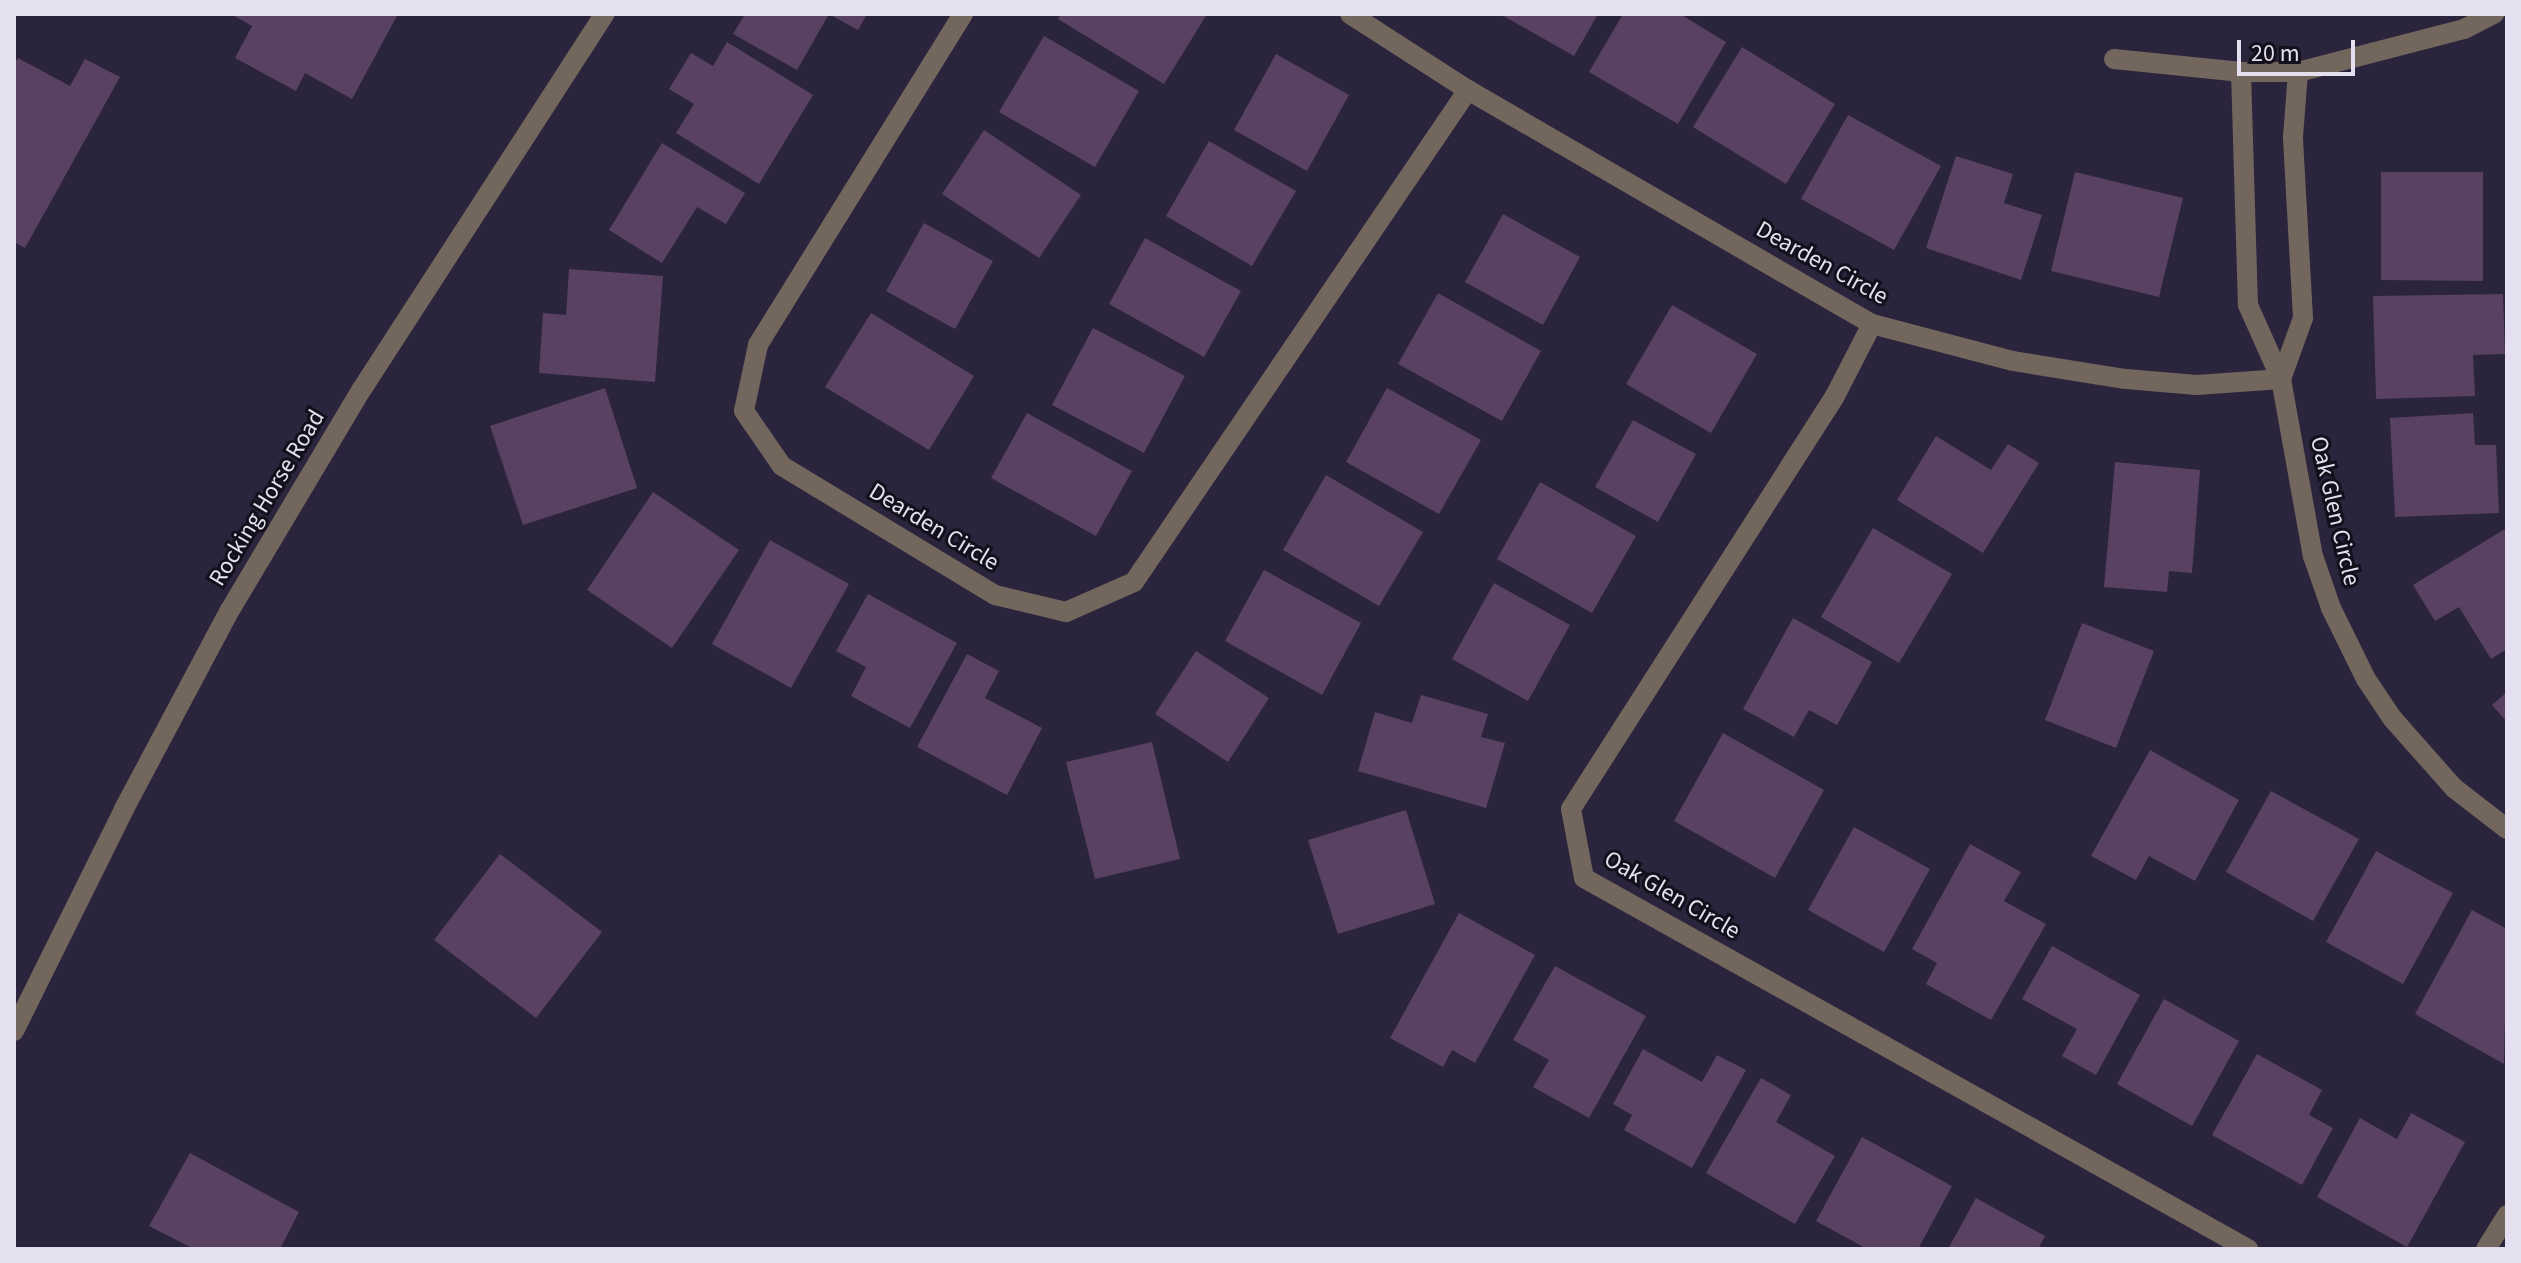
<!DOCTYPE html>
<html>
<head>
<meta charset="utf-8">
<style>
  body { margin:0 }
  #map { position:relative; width:2521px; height:1263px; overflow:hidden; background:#2b243d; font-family:"Source Sans 3",sans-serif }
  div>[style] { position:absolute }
  .building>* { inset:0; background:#594162 }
  .street>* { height:20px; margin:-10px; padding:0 10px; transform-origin:10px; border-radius:10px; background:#72665d }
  span { translate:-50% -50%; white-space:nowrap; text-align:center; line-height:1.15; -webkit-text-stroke:6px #13101b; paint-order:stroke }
  .street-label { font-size:24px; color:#e4e0f0 }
  .frame { position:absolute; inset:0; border:16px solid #e4e0f0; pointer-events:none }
  .scale { position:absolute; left:2237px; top:40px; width:118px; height:36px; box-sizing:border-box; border:4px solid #e4e0f0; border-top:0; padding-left:10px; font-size:24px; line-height:28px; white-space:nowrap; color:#e4e0f0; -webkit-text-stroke:6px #13101b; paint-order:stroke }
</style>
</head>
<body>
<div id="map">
  <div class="building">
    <i style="clip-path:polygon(231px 14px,398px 14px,352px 99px,305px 73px,296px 91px,235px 58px,252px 26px)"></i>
    <i style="clip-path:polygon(745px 14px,867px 14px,858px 30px,829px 14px,797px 70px,733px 34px)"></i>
    <i style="clip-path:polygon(1061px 14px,1207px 14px,1164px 84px,1058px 19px)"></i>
    <i style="clip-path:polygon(1500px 14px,1598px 14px,1574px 56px)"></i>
    <i style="clip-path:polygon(1623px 14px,1680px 14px,1726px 42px,1678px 124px,1589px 72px)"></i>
    <i style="clip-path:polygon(1044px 36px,1139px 91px,1095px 167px,999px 112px)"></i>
    <i style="clip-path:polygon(727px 42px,813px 95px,759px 184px,676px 133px,694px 104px,669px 89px,691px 53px,713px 66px)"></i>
    <i style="clip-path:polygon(1742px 47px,1835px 104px,1786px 184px,1693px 127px)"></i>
    <i style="clip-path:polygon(1276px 54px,1349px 95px,1307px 171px,1234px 130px)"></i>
    <i style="clip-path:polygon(18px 58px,70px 86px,85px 59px,120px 77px,25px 248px,14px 242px,14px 64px)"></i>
    <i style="clip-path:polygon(1848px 115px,1941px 166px,1894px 250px,1801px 199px)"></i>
    <i style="clip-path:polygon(984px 130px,1081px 195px,1039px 258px,942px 194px)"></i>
    <i style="clip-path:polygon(1209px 141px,1296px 191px,1252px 266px,1166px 216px)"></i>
    <i style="clip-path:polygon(662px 143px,745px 193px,726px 224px,697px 207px,662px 263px,609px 230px)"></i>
    <i style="clip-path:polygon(1956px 156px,2013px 174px,2004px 203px,2042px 215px,2021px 280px,1926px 248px)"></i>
    <i style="clip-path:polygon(2075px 172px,2183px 198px,2159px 297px,2051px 271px)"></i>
    <i style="clip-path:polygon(2381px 172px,2483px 172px,2483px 281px,2381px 280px)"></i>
    <i style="clip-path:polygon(1503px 214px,1580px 257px,1543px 325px,1465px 282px)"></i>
    <i style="clip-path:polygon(924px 223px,993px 261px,955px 329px,886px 291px)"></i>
    <i style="clip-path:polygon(1145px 238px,1241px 291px,1204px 357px,1109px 304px)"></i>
    <i style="clip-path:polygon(569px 269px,663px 276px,655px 382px,539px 373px,543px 313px,566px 315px)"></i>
    <i style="clip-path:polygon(1438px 293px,1541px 351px,1502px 421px,1398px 364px)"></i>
    <i style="clip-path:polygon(2503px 294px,2505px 354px,2473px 355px,2475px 396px,2376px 399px,2373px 296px)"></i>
    <i style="clip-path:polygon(1672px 305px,1757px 354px,1711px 433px,1626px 384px)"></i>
    <i style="clip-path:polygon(871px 313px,974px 376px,929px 450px,825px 387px)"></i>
    <i style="clip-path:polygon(1093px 328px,1185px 376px,1144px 453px,1052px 405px)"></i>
    <i style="clip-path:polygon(605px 388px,637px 488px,523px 525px,490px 426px)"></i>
    <i style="clip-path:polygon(1387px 388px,1481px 440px,1439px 514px,1346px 462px)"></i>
    <i style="clip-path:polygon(1027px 413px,1132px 471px,1096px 536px,991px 478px)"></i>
    <i style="clip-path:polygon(2473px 413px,2475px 445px,2496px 445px,2499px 513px,2395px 517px,2390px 418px)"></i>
    <i style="clip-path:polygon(1633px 420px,1696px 454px,1658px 522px,1595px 487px)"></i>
    <i style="clip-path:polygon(1936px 436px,1991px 470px,2008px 444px,2039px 463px,1983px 553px,1897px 500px)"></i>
    <i style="clip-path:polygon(2115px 462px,2200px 470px,2192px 573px,2169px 571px,2167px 592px,2104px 587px)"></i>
    <i style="clip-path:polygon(1326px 475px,1423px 532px,1379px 606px,1283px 550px)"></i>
    <i style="clip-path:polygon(1540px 482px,1636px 536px,1592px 613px,1497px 559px)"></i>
    <i style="clip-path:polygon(653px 492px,739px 550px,672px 648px,587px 590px)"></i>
    <i style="clip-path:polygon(1873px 528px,1952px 574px,1899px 663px,1821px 617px)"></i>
    <i style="clip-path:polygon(2505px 529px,2507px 649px,2491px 659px,2459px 607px,2435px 621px,2413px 585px)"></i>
    <i style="clip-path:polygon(770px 540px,849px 584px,791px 688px,712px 644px)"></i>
    <i style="clip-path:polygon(1264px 570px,1361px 623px,1322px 695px,1225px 641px)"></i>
    <i style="clip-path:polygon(1494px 583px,1570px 625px,1528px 701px,1452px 659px)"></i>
    <i style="clip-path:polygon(868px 594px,957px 643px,910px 728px,851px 696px,866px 667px,836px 651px)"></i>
    <i style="clip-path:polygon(1793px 618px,1872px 662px,1837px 725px,1809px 710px,1794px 737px,1743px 709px)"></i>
    <i style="clip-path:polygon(2082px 623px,2154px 651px,2116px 748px,2045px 720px)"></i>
    <i style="clip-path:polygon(1196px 651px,1269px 698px,1228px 762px,1155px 714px)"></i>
    <i style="clip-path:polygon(967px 654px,999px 671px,985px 698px,1042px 728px,1007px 795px,917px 747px)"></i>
    <i style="clip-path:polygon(2507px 692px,2507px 722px,2492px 705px)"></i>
    <i style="clip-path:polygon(1421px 695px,1488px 714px,1481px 737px,1505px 743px,1486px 808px,1358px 771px,1375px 712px,1412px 723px)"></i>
    <i style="clip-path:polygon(1723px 733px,1824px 790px,1775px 878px,1674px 821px)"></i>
    <i style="clip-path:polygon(1152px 742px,1180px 859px,1095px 879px,1066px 762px)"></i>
    <i style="clip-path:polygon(2150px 750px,2239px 800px,2195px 881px,2149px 856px,2136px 880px,2091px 856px)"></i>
    <i style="clip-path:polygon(2271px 791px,2359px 839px,2313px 921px,2226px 872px)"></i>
    <i style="clip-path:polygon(1406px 810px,1435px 904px,1338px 934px,1308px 840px)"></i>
    <i style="clip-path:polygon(1854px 827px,1930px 869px,1884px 952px,1808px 910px)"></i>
    <i style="clip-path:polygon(1970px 844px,2021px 872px,2004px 901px,2046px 924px,1991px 1020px,1926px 984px,1937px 963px,1912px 949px)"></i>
    <i style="clip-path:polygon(2376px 851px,2453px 893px,2403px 984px,2326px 942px)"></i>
    <i style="clip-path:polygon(500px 854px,602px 932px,536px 1018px,434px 940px)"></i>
    <i style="clip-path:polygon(2472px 910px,2507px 929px,2504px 1064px,2415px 1014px)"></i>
    <i style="clip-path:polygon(1459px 913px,1535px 955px,1475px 1063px,1452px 1050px,1443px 1067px,1390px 1038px)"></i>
    <i style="clip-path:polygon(2052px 946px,2140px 995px,2096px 1075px,2062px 1056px,2077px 1029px,2022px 999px)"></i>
    <i style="clip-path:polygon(1555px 966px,1646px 1016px,1589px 1118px,1533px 1087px,1549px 1060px,1513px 1040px)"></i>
    <i style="clip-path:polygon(2164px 999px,2239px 1041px,2192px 1126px,2117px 1084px)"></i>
    <i style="clip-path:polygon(1643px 1049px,1702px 1082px,1717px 1055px,1746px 1070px,1692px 1168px,1624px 1130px,1632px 1115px,1613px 1104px)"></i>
    <i style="clip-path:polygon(2257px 1054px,2322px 1090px,2309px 1115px,2333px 1128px,2302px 1185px,2212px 1135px)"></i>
    <i style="clip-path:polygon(1761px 1078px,1791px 1095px,1776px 1122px,1835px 1156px,1795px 1224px,1706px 1173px)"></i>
    <i style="clip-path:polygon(2411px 1113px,2465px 1142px,2407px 1247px,2317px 1197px,2360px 1118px,2397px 1139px)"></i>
    <i style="clip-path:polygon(1862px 1137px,1952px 1186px,1918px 1249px,1867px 1249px,1816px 1221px)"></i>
    <i style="clip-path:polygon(190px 1153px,299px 1212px,280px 1249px,194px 1249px,149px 1226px)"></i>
    <i style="clip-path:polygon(1976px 1198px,2045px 1236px,2038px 1249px,1948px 1249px)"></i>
  </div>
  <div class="street">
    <i style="left:963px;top:14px;width:389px;rotate:121.8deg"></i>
    <i style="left:758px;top:345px;width:67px;rotate:102deg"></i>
    <i style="left:744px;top:411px;width:67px;rotate:55.4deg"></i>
    <i style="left:782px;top:466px;width:249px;rotate:31.2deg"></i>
    <i style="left:995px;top:595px;width:73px;rotate:13.5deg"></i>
    <i style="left:1066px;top:612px;width:74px;rotate:-23.8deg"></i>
    <i style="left:1134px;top:582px;width:595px;rotate:-55.83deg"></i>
    <i style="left:1350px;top:14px;width:140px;rotate:32.8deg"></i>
    <i style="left:1468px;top:90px;width:467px;rotate:30.1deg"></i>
    <i style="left:1872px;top:324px;width:146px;rotate:14.7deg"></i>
    <i style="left:2013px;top:361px;width:114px;rotate:9.1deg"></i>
    <i style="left:2126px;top:379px;width:71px;rotate:4.8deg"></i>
    <i style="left:2197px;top:385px;width:84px;rotate:-4.1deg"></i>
    <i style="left:2114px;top:59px;width:128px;rotate:5.8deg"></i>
    <i style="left:2241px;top:72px;width:57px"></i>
    <i style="left:2298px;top:72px;width:171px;rotate:-14.5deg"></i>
    <i style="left:2464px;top:29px;width:34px;rotate:-27deg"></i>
    <i style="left:2241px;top:72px;width:233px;rotate:88.3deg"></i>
    <i style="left:2248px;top:305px;width:81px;rotate:66deg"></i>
    <i style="left:2281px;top:379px;width:180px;rotate:79.8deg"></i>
    <i style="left:2313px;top:556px;width:55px;rotate:70.9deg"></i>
    <i style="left:2331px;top:608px;width:79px;rotate:63.8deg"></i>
    <i style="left:2366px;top:679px;width:47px;rotate:56.3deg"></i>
    <i style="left:2392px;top:718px;width:94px;rotate:48.5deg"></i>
    <i style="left:2454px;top:788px;width:67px;rotate:37.7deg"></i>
    <i style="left:1872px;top:324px;width:81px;rotate:117.2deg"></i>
    <i style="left:1835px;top:396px;width:490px;rotate:122.6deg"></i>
    <i style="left:1571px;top:809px;width:70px;rotate:79.3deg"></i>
    <i style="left:1584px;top:878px;width:761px;rotate:29.19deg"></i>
    <i style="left:2281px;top:379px;width:65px;rotate:-70.2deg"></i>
    <i style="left:2303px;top:318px;width:181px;rotate:-93.2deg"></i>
    <i style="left:2293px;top:137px;width:65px;rotate:-85.6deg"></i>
    <i style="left:14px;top:1031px;width:248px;rotate:-63.6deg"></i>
    <i style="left:124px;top:809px;width:225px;rotate:-62deg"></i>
    <i style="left:230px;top:610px;width:257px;rotate:-59.2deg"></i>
    <i style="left:362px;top:389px;width:447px;rotate:-57.1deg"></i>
    <i style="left:2486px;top:1249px;width:40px;rotate:-58deg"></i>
  </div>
  <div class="street-label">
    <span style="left:1822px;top:263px;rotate:29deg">Dearden Circle</span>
    <span style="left:267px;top:498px;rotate:-59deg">Rocking Horse Road</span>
    <span style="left:2335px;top:511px;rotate:77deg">Oak Glen Circle</span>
    <span style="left:934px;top:527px;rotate:31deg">Dearden Circle</span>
    <span style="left:1672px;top:895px;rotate:30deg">Oak Glen Circle</span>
  </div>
  <div class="frame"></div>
  <div class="scale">20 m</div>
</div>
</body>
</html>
